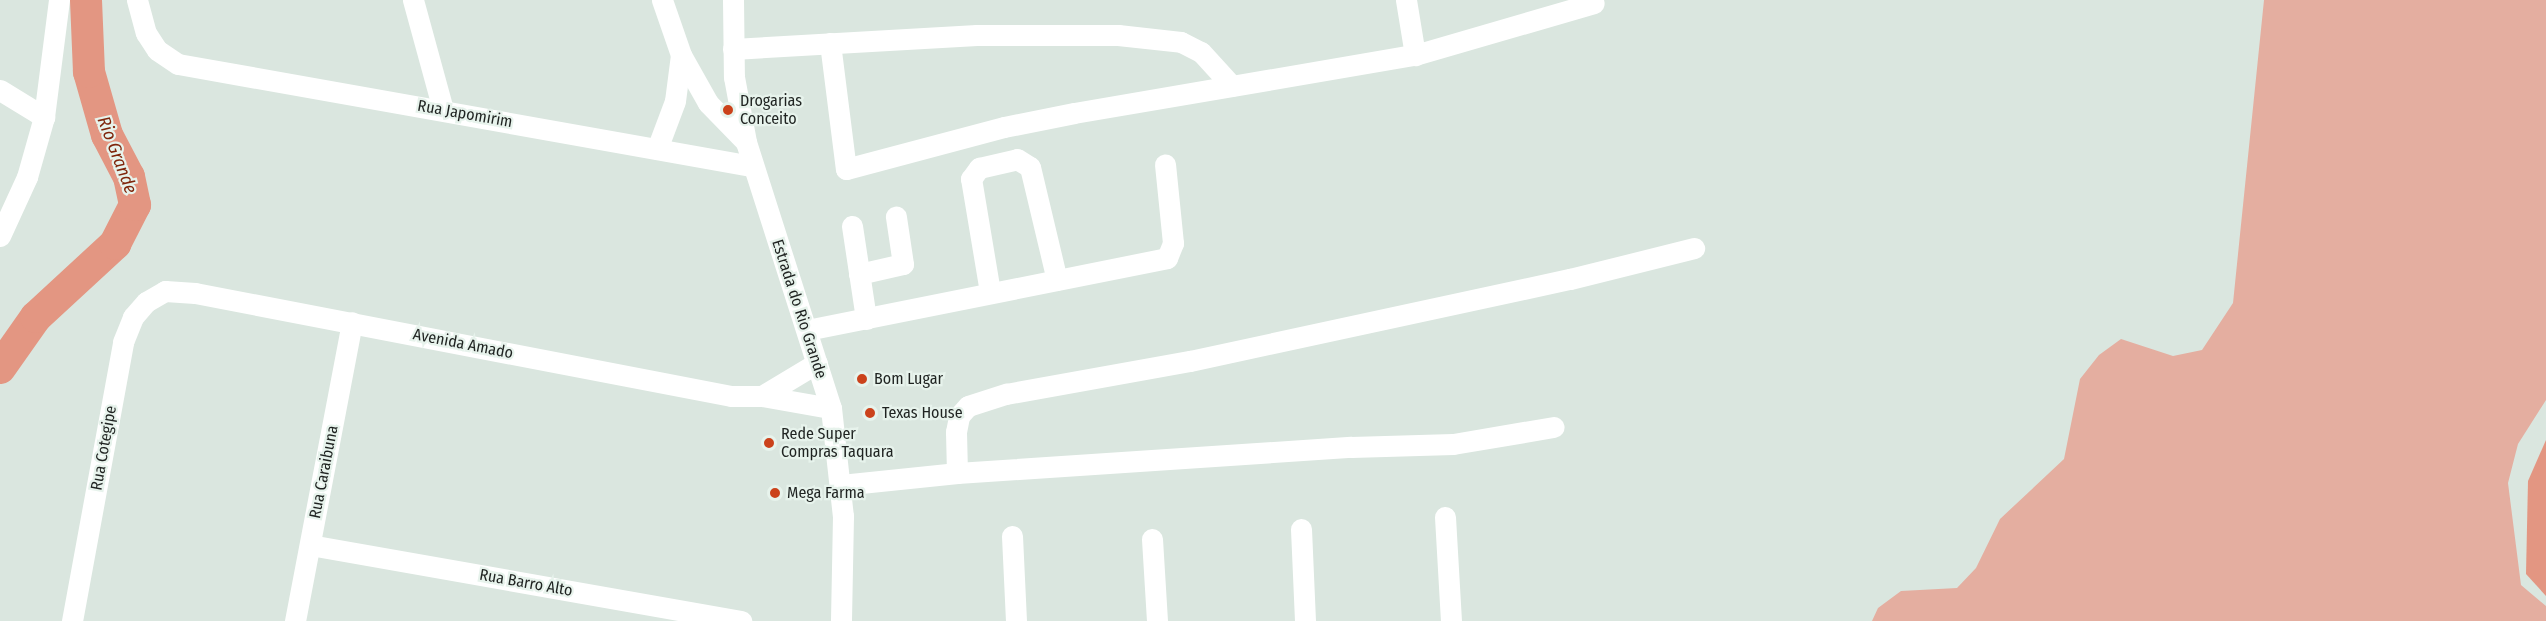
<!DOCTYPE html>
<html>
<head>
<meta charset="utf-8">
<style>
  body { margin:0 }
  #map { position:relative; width:2546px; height:621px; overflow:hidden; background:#dae6df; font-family:"Fira Sans Condensed",sans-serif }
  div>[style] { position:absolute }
  .green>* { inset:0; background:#e4aea0 }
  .water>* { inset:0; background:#e39682 }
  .river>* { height:32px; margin:-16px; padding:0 16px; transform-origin:16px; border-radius:16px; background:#e39682 }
  .minor>* { height:21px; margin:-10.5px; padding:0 10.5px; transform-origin:10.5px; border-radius:10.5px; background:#fff }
  .dots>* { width:16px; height:16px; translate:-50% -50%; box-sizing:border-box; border:3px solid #e7f3ec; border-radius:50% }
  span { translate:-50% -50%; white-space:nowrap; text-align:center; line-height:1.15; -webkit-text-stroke:4.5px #e7f3ec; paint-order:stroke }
  .poi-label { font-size:16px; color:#1f2321 }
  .left { translate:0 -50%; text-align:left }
  .street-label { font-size:16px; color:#1f2321 }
  .water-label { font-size:18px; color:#7f260c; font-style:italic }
</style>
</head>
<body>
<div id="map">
  <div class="green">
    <i style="clip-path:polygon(2264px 0,2546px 0,2546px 400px,2518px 444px,2508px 483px,2521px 585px,2546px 606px,2546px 621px,1872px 621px,1878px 608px,1901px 591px,1957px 588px,1976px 568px,2000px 519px,2064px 459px,2080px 379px,2099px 355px,2121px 339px,2173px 356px,2202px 350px,2233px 303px)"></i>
  </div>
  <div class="water">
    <i style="clip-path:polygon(2546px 440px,2546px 596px,2526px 574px,2528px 481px)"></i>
  </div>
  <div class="river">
    <i style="left:0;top:368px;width:62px;rotate:-54.8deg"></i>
    <i style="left:36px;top:317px;width:108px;rotate:-42.7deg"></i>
    <i style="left:115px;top:244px;width:44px;rotate:-62.9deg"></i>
    <i style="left:135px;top:205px;width:29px;rotate:-102deg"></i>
    <i style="left:129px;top:177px;width:47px;rotate:-117.6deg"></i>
    <i style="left:107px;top:135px;width:66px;rotate:-105.9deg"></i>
    <i style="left:89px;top:72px;width:72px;rotate:-92.4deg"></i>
  </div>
  <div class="minor">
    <i style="left:137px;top:0;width:34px;rotate:75deg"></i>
    <i style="left:146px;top:33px;width:20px;rotate:57deg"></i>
    <i style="left:157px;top:50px;width:25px;rotate:34deg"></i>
    <i style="left:178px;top:64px;width:583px;rotate:10.08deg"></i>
    <i style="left:413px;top:0;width:114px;rotate:74.7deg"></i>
    <i style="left:662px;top:0;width:58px;rotate:70.9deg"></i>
    <i style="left:681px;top:55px;width:55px;rotate:60.6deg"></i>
    <i style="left:708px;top:103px;width:54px;rotate:45.7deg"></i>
    <i style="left:733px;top:0;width:77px;rotate:89.3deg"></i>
    <i style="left:734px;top:77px;width:66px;rotate:79.5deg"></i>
    <i style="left:746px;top:142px;width:279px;rotate:72.3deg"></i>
    <i style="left:831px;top:408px;width:109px;rotate:83.7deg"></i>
    <i style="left:843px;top:516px;width:105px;rotate:91.1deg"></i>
    <i style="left:1406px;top:0;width:56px;rotate:80.7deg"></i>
    <i style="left:830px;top:43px;width:127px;rotate:82.8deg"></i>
    <i style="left:846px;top:169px;width:163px;rotate:-14.9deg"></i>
    <i style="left:1004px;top:127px;width:71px;rotate:-11.3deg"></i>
    <i style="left:1074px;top:113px;width:346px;rotate:-9.7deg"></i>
    <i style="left:1415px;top:55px;width:186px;rotate:-16.2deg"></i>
    <i style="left:733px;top:49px;width:244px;rotate:-3.3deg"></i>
    <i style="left:977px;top:35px;width:141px"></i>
    <i style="left:1118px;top:35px;width:63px;rotate:6.3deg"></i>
    <i style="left:1181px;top:42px;width:22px;rotate:27deg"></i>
    <i style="left:1201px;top:52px;width:46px;rotate:47.6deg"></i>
    <i style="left:0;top:90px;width:52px;rotate:31.5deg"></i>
    <i style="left:657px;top:149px;width:51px;rotate:-69.4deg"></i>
    <i style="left:675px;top:101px;width:46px;rotate:-82.6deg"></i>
    <i style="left:852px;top:226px;width:94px;rotate:81.4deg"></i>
    <i style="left:0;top:236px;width:65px;rotate:-65.4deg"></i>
    <i style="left:27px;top:177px;width:62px;rotate:-74.2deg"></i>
    <i style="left:44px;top:117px;width:118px;rotate:-82.7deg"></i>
    <i style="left:859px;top:274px;width:45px;rotate:-12.8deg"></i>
    <i style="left:903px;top:264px;width:48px;rotate:-98.5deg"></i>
    <i style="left:990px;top:292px;width:115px;rotate:-99.5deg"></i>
    <i style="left:971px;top:179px;width:14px;rotate:-54deg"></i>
    <i style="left:979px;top:168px;width:39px;rotate:-13deg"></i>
    <i style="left:1017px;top:159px;width:15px;rotate:32deg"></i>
    <i style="left:1030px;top:167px;width:116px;rotate:76.6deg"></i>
    <i style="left:807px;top:330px;width:367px;rotate:-11.3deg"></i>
    <i style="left:1167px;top:258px;width:16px;rotate:-68deg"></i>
    <i style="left:1173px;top:243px;width:79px;rotate:-95.8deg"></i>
    <i style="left:762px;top:396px;width:64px;rotate:-31deg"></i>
    <i style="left:957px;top:473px;width:41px;rotate:-91.4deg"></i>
    <i style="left:956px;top:432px;width:16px;rotate:-79deg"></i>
    <i style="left:959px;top:416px;width:13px;rotate:-48deg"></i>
    <i style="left:968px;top:406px;width:40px;rotate:-18deg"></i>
    <i style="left:1006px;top:394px;width:187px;rotate:-10.2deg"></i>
    <i style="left:1190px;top:361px;width:389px;rotate:-12.2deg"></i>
    <i style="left:1570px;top:279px;width:128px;rotate:-14deg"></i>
    <i style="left:841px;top:485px;width:117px;rotate:-5.9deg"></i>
    <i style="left:957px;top:473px;width:395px;rotate:-3.8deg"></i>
    <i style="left:1351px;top:447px;width:102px;rotate:-1.7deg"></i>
    <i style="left:1453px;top:444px;width:102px;rotate:-9.6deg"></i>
    <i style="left:1445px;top:517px;width:104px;rotate:86.7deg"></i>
    <i style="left:1301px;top:529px;width:92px;rotate:87.5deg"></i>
    <i style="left:1012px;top:536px;width:85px;rotate:87.3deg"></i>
    <i style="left:1152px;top:539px;width:82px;rotate:86.5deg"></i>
    <i style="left:310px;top:545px;width:438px;rotate:10deg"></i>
    <i style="left:72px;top:621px;width:284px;rotate:-79.6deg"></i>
    <i style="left:123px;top:342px;width:27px;rotate:-68deg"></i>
    <i style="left:133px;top:317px;width:20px;rotate:-49deg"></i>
    <i style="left:146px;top:302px;width:22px;rotate:-30deg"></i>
    <i style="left:165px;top:291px;width:30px;rotate:4deg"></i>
    <i style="left:195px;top:293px;width:546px;rotate:10.88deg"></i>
    <i style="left:731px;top:396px;width:31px"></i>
    <i style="left:762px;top:396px;width:70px;rotate:9.9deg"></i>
    <i style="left:295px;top:621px;width:304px;rotate:-79.2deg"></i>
  </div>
  <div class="dots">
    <i style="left:728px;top:110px;background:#cb421b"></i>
    <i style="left:862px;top:379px;background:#cb421b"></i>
    <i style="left:870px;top:413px;background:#cb421b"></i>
    <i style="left:769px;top:443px;background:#cb421b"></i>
    <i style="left:775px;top:493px;background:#cb421b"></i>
  </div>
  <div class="poi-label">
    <span class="left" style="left:740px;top:110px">Drogarias<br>Conceito</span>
    <span class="left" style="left:874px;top:379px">Bom Lugar</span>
    <span class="left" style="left:882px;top:413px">Texas House</span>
    <span class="left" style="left:781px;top:443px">Rede Super<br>Compras Taquara</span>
    <span class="left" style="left:787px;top:493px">Mega Farma</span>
  </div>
  <div class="street-label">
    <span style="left:465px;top:114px;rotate:10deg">Rua Japomirim</span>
    <span style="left:799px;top:309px;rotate:72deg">Estrada do Rio Grande</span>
    <span style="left:463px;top:344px;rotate:11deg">Avenida Amado</span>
    <span style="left:104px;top:448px;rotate:-80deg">Rua Cotegipe</span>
    <span style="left:324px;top:472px;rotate:-79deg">Rua Caraibuna</span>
    <span style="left:526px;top:583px;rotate:10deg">Rua Barro Alto</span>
  </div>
  <div class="water-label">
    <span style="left:117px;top:155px;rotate:69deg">Rio Grande</span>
  </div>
</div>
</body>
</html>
